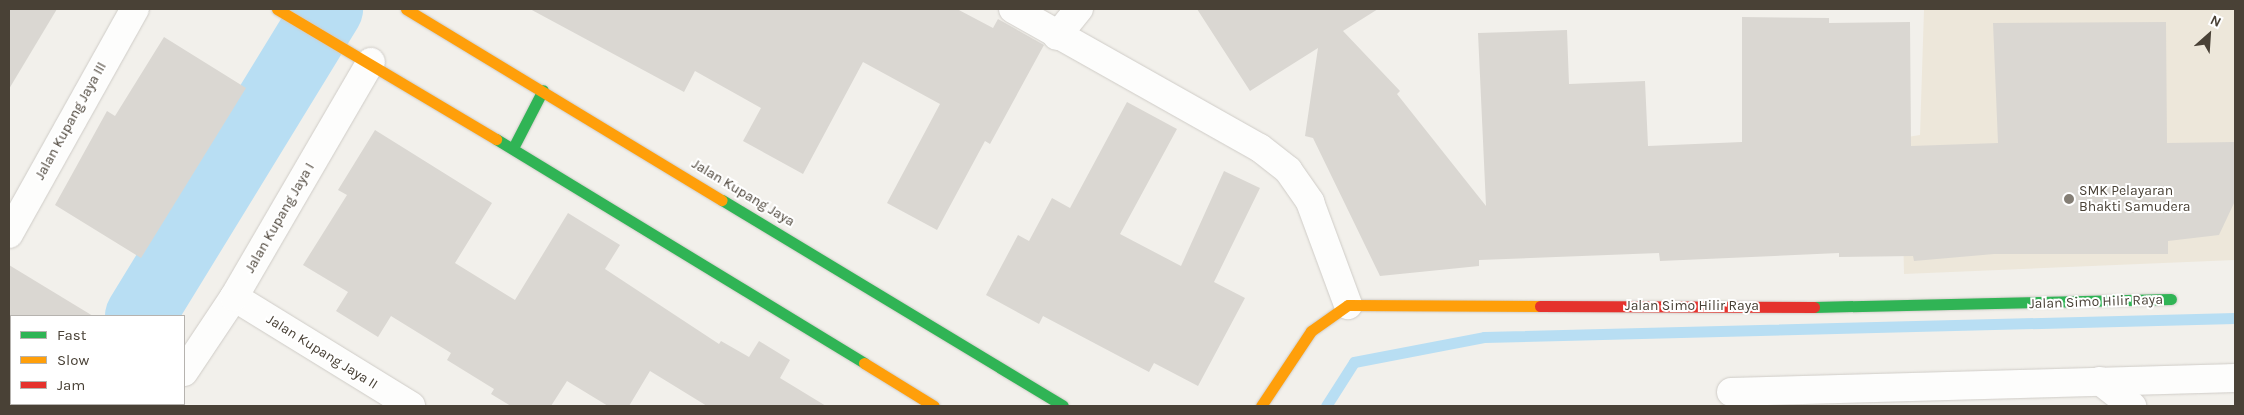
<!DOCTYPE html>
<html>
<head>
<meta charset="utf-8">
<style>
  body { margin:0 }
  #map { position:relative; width:2244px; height:415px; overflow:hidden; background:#f2f0eb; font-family:Karla,sans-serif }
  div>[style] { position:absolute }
  .education>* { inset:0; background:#ede7da }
  .stream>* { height:11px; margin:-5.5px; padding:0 5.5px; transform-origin:5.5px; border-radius:5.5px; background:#b8def3 }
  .river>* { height:70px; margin:-35px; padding:0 35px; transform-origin:35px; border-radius:35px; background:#b8def3 }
  .building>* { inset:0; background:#dad7d2 }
  .roads { filter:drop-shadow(0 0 1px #cfccc7) drop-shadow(0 0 1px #cfccc7) }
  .street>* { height:28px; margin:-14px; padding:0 14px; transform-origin:14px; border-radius:14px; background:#fdfdfc }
  .fast>* { height:11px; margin:-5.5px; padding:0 5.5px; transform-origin:5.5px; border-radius:5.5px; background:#30b455 }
  .slow>* { height:11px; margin:-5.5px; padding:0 5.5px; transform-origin:5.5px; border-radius:5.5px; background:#ff9f0a }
  .jam>* { height:11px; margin:-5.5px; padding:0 5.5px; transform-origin:5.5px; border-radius:5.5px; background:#e5322d }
  .dots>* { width:14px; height:14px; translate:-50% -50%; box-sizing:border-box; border:2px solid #fff; border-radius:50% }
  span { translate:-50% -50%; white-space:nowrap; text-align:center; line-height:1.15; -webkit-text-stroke:4px #fff; paint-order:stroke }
  .street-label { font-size:14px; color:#494136 }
  .poi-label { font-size:14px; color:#494136 }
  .left { translate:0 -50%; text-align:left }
  .frame { position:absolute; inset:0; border:10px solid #494136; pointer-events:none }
  .legend { position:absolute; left:10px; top:315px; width:175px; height:90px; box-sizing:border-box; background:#fff; border:1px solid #b6b3af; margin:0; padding:6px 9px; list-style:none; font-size:15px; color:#494136 }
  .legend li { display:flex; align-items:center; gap:10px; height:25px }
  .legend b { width:25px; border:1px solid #b6b3af }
  .north { position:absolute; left:2184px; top:10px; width:50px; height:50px; -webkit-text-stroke:4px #fff; paint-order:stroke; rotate:26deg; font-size:14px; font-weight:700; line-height:20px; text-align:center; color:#494136 }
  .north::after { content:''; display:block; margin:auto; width:18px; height:22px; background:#494136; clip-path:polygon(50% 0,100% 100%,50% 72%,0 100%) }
</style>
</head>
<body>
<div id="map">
  <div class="education">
    <i style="clip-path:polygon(1924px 9px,2235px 9px,2235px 260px,1904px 274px,1901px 138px,1920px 135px)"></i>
  </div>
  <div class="stream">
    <i style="left:1326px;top:406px;width:52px;rotate:-57.5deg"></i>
    <i style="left:1354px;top:362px;width:132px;rotate:-10.9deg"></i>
    <i style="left:1484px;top:337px;width:751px;rotate:-1.45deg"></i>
  </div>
  <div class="river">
    <i style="left:140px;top:316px;width:360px;rotate:-58.5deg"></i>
    <i style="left:85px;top:406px;width:3px;rotate:-45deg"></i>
  </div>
  <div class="building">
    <i style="clip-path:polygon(9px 9px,57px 9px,9px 89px)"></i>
    <i style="clip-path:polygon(530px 9px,957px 9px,993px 28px,998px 19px,1044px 45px,990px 144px,985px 141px,937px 230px,887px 203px,940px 104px,863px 62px,803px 174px,743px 141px,761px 108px,695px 71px,684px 92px)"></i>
    <i style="clip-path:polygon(1197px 9px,1378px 9px,1343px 31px,1400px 91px,1397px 94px,1486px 206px,1478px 33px,1567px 30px,1569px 84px,1645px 81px,1648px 146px,1742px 142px,1742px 17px,1829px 18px,1829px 23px,1910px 22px,1911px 146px,1998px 143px,1993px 23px,2166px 22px,2167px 143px,2235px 142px,2235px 201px,2219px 235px,2168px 241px,2168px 254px,1994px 254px,1914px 261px,1913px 256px,1839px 257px,1839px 253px,1660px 261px,1659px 253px,1479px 260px,1479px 266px,1380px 276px,1313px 138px,1305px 136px,1318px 48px,1250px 91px)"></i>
    <i style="clip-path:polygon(164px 37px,246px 88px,141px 258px,55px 205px,107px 111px,115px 116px)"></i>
    <i style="clip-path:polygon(1127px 102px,1177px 129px,1120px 234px,1181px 266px,1224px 171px,1260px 188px,1214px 282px,1245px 298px,1198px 386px,1154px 363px,1149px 372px,1043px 316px,1039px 324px,986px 295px,1018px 235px,1029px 241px,1052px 198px,1070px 208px)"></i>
    <i style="clip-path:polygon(375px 130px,492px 203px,455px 263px,515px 300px,568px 213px,620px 245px,605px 269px,719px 344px,721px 341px,749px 357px,759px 341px,790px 360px,780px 378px,826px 406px,707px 406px,650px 371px,629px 406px,608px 406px,567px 381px,551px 406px,511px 406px,491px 394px,494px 389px,447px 360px,451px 353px,391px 316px,378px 337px,336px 311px,348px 292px,303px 265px,347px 195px,338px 190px)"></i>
    <i style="clip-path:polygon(9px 265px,93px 316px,9px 316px)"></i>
  </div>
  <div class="roads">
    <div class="street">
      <i style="left:1013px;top:9px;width:283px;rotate:29.4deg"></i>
      <i style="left:1260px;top:148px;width:36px;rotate:38deg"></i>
      <i style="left:1288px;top:170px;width:39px;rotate:55deg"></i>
      <i style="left:1310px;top:202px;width:110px;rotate:69.7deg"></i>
      <i style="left:1057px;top:36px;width:35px;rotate:-51deg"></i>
      <i style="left:9px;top:234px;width:258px;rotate:-60.8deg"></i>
      <i style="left:234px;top:297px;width:208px;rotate:31.6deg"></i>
      <i style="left:184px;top:372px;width:90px;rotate:-56.3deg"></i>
      <i style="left:234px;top:297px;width:272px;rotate:-59.8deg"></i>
      <i style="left:2100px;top:381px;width:41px;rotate:38deg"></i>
      <i style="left:1731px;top:392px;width:504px;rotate:-1.59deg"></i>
      <i style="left:161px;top:406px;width:3px;rotate:-45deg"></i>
    </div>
    <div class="fast">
      <i style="left:496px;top:139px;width:431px;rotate:31.3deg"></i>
      <i style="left:513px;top:148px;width:65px;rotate:-62.7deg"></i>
      <i style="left:722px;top:200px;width:398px;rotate:31.1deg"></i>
      <i style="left:1814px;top:307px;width:357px;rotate:-1.3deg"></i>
    </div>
    <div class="slow">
      <i style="left:277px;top:9px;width:255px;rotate:30.7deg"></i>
      <i style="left:406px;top:9px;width:369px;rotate:31.2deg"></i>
      <i style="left:864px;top:363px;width:82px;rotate:31.6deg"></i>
      <i style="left:1261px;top:406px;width:90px;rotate:-56.3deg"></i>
      <i style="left:1311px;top:331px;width:45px;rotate:-35.1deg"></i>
      <i style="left:1348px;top:305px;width:192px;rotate:0.3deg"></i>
    </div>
    <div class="jam">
      <i style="left:1540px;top:306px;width:274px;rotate:0.2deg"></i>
    </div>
  </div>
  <div class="dots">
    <i style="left:2069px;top:199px;background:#847e75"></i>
  </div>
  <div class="street-label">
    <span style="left:71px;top:121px;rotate:-61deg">Jalan Kupang Jaya III</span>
    <span style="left:743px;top:193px;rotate:31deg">Jalan Kupang Jaya</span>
    <span style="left:280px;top:218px;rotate:-60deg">Jalan Kupang Jaya I</span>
    <span style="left:2096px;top:302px;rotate:-2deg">Jalan Simo Hilir Raya</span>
    <span style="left:1692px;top:306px">Jalan Simo Hilir Raya</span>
    <span style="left:322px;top:352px;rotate:32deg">Jalan Kupang Jaya II</span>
  </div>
  <div class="poi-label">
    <span class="left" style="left:2079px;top:199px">SMK Pelayaran<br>Bhakti Samudera</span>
  </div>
  <div class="frame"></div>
  <ul class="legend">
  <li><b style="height:6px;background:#30b455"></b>Fast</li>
  <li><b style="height:6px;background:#ff9f0a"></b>Slow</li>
  <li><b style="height:6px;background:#e5322d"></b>Jam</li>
  </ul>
  <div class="north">N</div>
</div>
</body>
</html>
